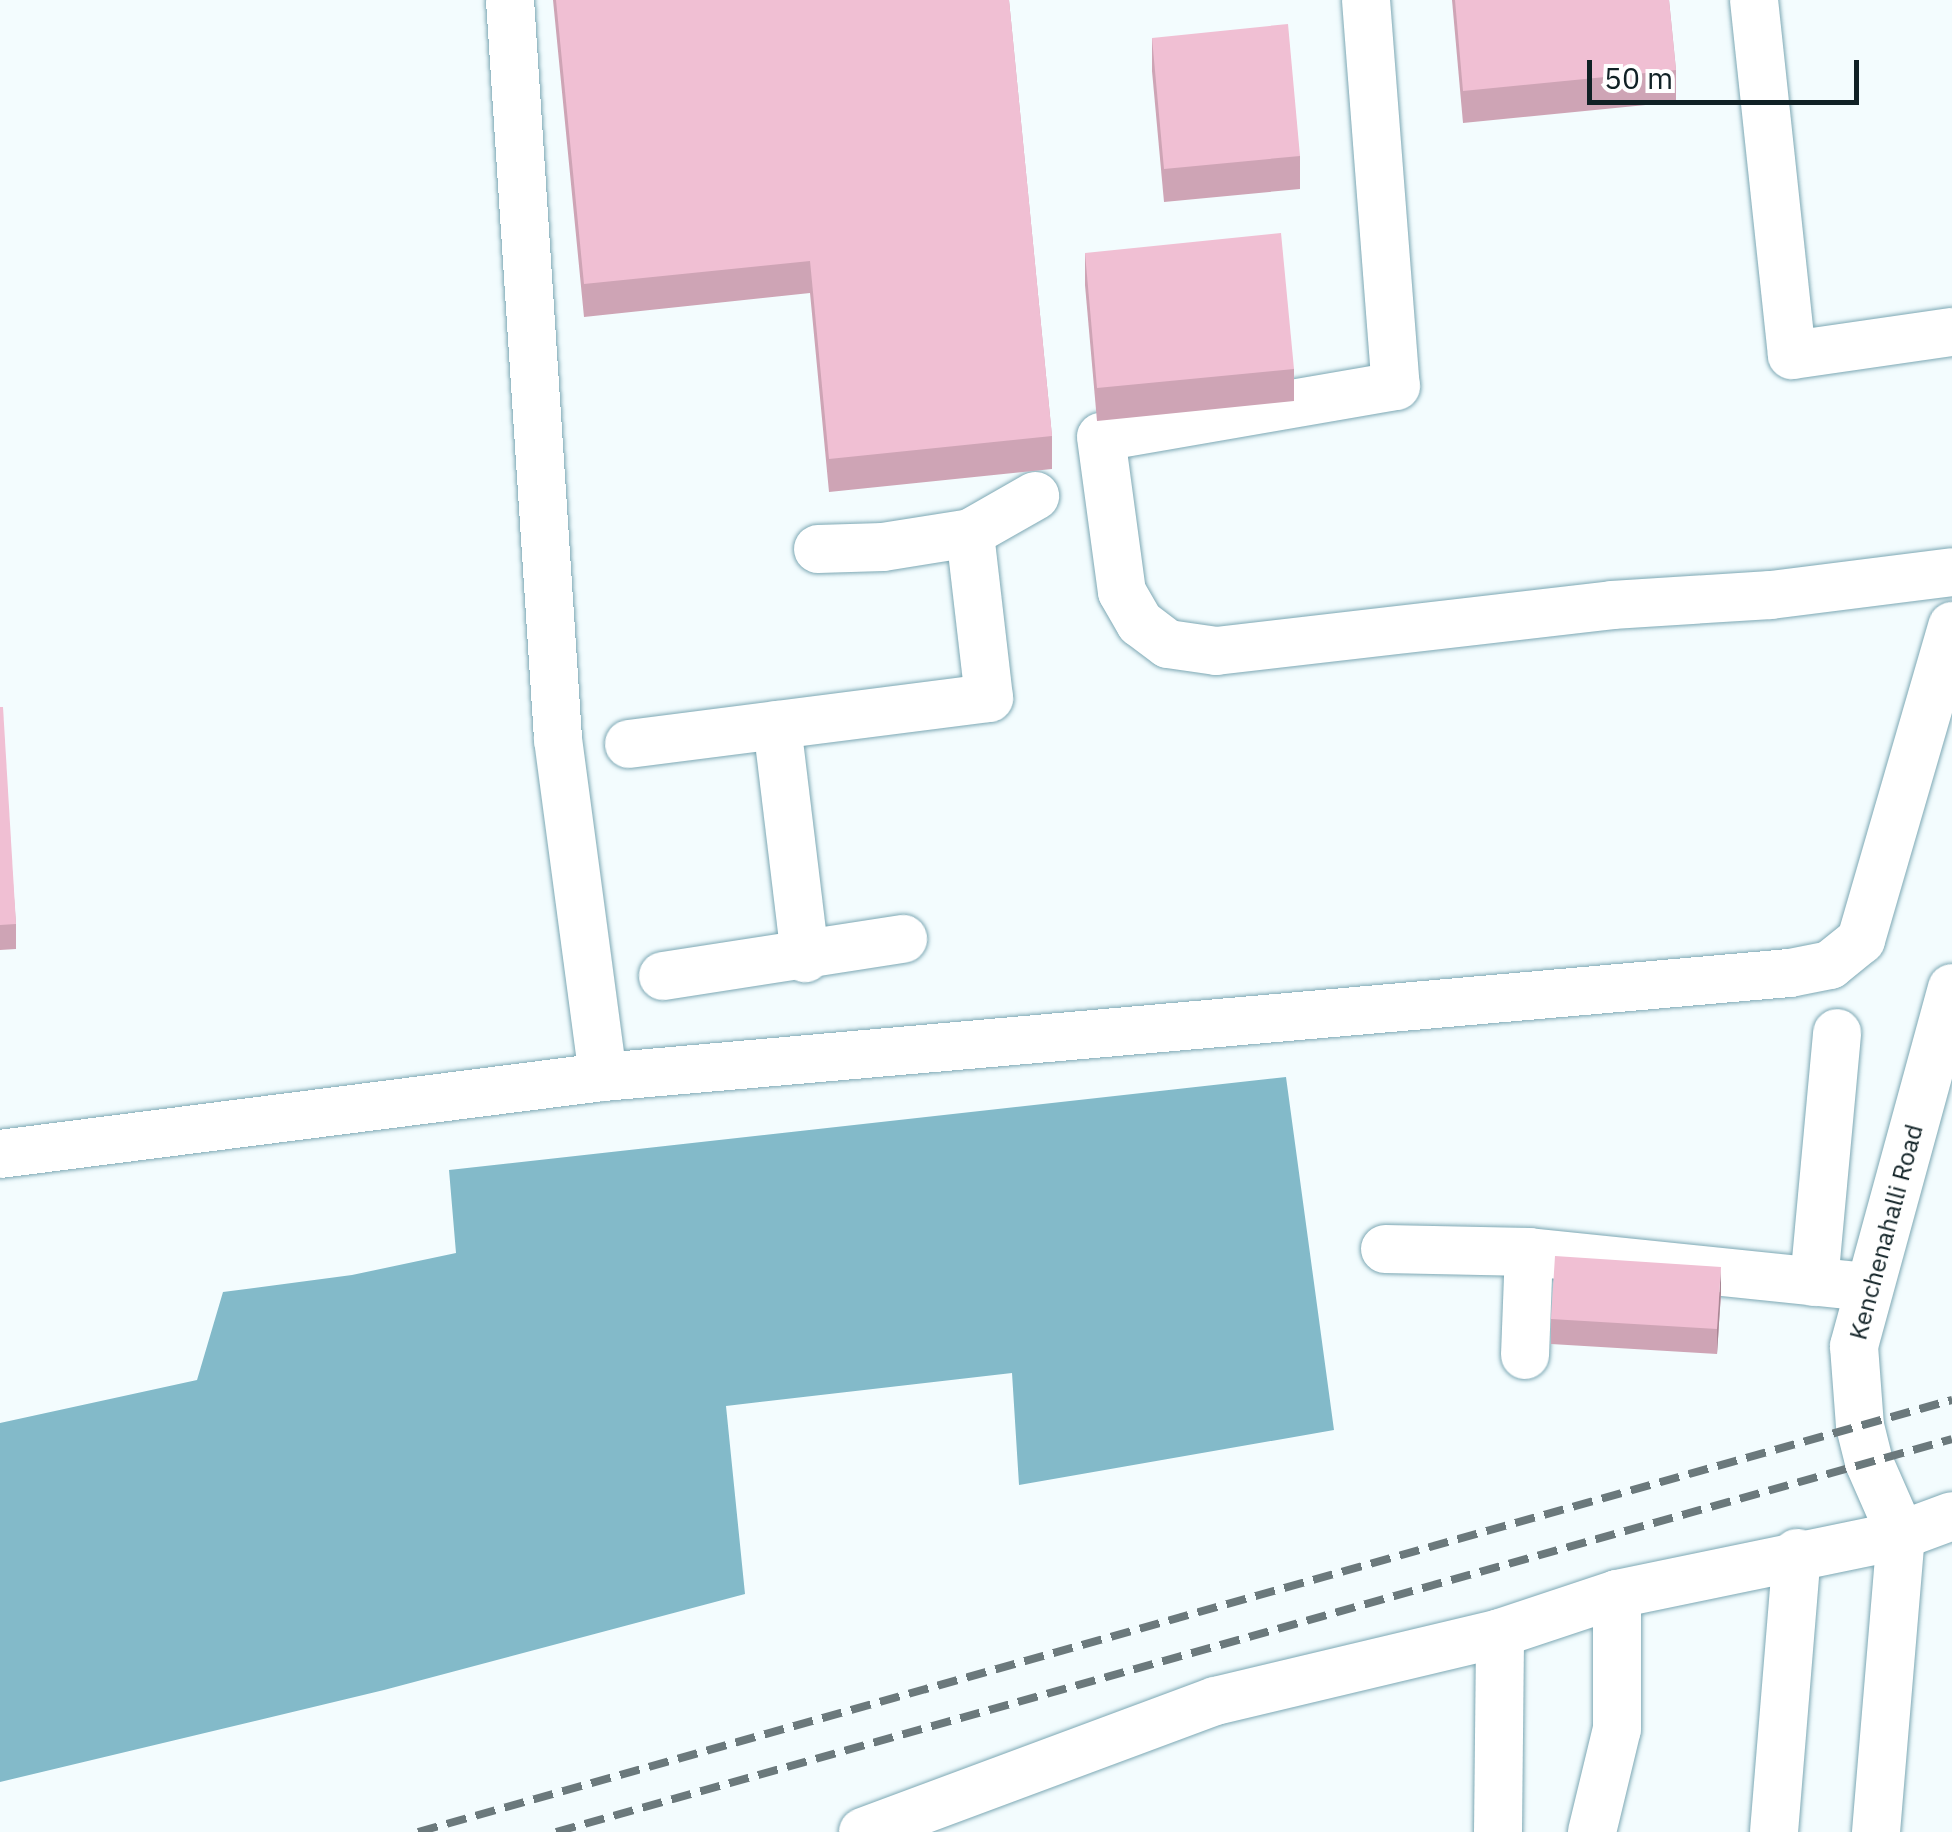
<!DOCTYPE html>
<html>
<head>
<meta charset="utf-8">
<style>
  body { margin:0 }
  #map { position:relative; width:1952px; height:1832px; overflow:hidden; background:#f3fcfe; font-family:"IBM Plex Sans",sans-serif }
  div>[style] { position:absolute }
  .water>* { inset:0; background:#83bac9 }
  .roads { filter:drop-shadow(0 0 2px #7da8b4) drop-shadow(0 0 2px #7da8b4) }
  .minor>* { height:48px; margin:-24px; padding:0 24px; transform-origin:24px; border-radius:24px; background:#fff }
  .rail>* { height:8px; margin-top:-4px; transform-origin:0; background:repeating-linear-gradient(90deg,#6b797c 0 20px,transparent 0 30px) }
  .wall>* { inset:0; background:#cea4b5 }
  .shaded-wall>* { inset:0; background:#a88694 }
  .building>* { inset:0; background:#f0bfd3 }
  span { translate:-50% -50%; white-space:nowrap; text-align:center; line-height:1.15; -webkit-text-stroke:8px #fff; paint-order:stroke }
  .street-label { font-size:25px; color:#102125 }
  .scale { position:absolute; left:1587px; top:60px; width:272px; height:45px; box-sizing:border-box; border:5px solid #102125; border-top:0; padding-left:12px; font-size:30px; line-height:35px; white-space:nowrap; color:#102125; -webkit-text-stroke:8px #fff; paint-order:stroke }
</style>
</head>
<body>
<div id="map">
  <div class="water">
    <i style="clip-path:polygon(1286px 1077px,1334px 1430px,1019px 1485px,1012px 1373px,726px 1406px,745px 1594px,384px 1690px,0 1782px,0 1423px,197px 1380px,223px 1292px,352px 1275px,456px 1253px,449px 1170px)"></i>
  </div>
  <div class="roads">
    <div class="minor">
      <i style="left:510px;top:0;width:741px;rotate:86.28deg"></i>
      <i style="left:558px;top:739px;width:341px;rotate:82.4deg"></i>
      <i style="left:603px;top:1077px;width:1192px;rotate:-5.01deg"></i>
      <i style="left:1790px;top:973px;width:41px;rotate:-11.3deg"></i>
      <i style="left:1830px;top:965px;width:40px;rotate:-39deg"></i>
      <i style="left:1861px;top:940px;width:327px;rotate:-73.8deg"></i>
      <i style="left:1366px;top:0;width:387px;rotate:85.6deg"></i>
      <i style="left:1396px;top:386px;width:299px;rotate:170.2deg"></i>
      <i style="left:1101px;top:437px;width:156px;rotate:82.3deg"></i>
      <i style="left:1122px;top:592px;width:36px;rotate:60deg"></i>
      <i style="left:1140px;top:623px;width:35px;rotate:37deg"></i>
      <i style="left:1168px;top:644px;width:49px;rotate:8.3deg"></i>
      <i style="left:1216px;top:651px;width:399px;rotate:-6.6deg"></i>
      <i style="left:1612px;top:605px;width:159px;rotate:-3.6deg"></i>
      <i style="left:1771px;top:595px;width:182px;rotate:-7.2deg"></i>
      <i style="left:1754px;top:0;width:357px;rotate:83.9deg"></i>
      <i style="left:1792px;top:355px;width:162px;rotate:-8.2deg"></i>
      <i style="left:818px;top:549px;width:65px;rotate:-1.8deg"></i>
      <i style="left:883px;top:547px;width:88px;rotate:-9.1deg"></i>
      <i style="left:970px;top:533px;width:75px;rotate:-29.6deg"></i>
      <i style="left:777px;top:725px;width:235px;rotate:83.1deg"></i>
      <i style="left:629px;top:744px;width:363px;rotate:-7.3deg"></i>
      <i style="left:989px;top:698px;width:166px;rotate:-96.6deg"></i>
      <i style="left:663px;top:976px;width:243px;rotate:-8.8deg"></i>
      <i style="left:0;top:1154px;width:608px;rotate:-7.28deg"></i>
      <i style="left:1385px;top:1249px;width:144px;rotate:1.2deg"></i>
      <i style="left:1529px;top:1252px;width:341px;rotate:5.9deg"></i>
      <i style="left:1814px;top:1282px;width:250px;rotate:-84.7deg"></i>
      <i style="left:1525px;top:1355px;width:103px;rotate:-87.8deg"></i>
      <i style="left:863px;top:1832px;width:376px;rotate:-20.4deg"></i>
      <i style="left:1215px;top:1701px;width:293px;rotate:-13.4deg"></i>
      <i style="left:1500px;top:1633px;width:123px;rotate:-18.4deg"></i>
      <i style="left:1617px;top:1594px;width:290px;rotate:-11.7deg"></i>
      <i style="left:1901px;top:1535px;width:54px;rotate:-20.4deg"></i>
      <i style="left:1498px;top:1832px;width:199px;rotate:-89.4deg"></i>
      <i style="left:1592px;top:1832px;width:106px;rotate:-76.4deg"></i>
      <i style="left:1617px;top:1729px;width:135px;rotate:-90deg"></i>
      <i style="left:1774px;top:1832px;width:280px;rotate:-85.3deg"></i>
      <i style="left:1876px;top:1832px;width:298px;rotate:-85.2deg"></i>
      <i style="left:1901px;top:1535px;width:80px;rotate:-113.7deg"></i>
      <i style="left:1869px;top:1462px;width:37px;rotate:-104deg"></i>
      <i style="left:1860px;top:1426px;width:80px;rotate:-94.3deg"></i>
      <i style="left:1854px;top:1346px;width:371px;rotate:-74.7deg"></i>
    </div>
  </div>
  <div class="rail">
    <i style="left:418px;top:1832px;width:1594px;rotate:-15.73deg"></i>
    <i style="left:556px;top:1832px;width:1450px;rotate:-15.72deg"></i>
  </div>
  <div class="wall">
    <i style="clip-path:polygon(553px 0,1009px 0,1052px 436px,1052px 469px,829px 492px,810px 293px,584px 317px)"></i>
    <i style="clip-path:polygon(1452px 0,1669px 0,1676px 70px,1676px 102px,1463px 123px)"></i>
    <i style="clip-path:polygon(1152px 38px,1300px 156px,1300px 189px,1164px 202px,1152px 71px)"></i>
    <i style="clip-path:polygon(1085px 253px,1294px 369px,1294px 401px,1097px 421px,1085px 285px)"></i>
    <i style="clip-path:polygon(0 707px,16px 924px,16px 949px,0 950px)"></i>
    <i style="clip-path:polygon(1721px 1292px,1717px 1354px,1551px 1344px,1551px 1319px)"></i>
  </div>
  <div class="shaded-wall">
    <i style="clip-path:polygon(1721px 1267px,1721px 1292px,1717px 1354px,1717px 1329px)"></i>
  </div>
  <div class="building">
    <i style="clip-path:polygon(556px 0,1009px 0,1052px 436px,829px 459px,810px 261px,584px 284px)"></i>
    <i style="clip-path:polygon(1455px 0,1669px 0,1676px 70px,1463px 91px)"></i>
    <i style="clip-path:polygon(1288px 24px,1300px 156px,1164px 169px,1152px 38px)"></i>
    <i style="clip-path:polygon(1281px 233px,1294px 369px,1097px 388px,1085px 253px)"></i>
    <i style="clip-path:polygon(0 707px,3px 707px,16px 924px,0 925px)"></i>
    <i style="clip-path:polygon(1555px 1256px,1721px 1267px,1717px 1329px,1551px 1319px)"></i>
  </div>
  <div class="street-label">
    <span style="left:1886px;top:1232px;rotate:-75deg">Kenchenahalli Road</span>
  </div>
  <div class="scale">50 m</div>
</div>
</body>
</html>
